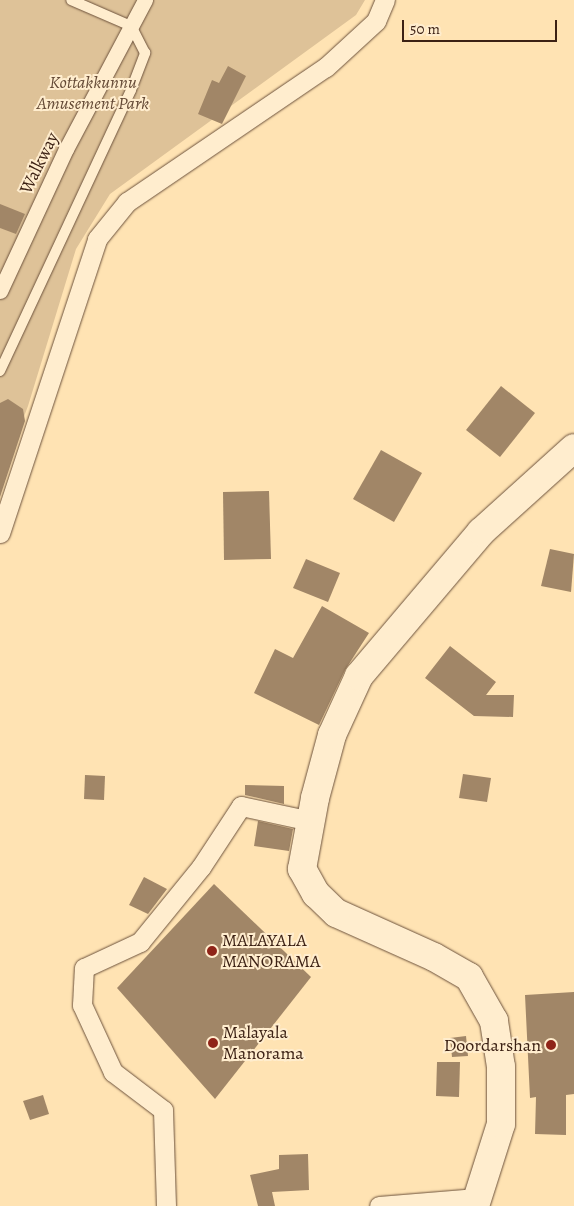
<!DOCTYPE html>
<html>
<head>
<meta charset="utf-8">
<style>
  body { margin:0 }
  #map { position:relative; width:574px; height:1206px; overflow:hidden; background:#ffe3b3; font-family:Alegreya,serif }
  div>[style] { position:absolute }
  .green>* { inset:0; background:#dec298 }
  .building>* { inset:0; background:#a18667 }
  .roads { filter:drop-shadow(0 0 1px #6d523c) drop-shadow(0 0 1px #6d523c) }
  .service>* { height:10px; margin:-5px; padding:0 5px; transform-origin:5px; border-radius:5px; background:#ffedce }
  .pedestrian>* { height:15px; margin:-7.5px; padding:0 7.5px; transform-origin:7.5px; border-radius:7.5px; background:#ffedce }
  .minor>* { height:19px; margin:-9.5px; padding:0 9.5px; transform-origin:9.5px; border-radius:9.5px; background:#ffedce }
  .secondary>* { height:28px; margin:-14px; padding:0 14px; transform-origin:14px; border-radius:14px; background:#ffedce }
  .dots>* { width:14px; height:14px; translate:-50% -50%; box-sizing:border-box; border:2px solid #ffedce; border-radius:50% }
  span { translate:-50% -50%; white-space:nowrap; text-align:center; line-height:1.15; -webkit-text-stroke:4px #ffedce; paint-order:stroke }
  .park-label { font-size:18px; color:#644935; font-style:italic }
  .street-label { font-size:18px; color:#3c2114 }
  .poi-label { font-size:18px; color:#3c2114 }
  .left { translate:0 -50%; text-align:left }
  .right { translate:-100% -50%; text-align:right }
  .scale { position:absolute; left:402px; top:20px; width:155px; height:22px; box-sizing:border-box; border:2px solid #3c2114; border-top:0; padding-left:6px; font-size:15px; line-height:18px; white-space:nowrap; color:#3c2114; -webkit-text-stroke:4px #ffedce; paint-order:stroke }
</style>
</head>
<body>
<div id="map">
  <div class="green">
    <i style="clip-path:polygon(0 0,365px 0,356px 15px,110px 194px,76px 249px,28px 406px,0 479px)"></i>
  </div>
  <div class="building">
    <i style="clip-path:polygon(228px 66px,246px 76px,222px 124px,198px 114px,212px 80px,219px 83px)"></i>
    <i style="clip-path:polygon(0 204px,25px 214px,16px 234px,0 228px)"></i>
    <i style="clip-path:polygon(501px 386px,535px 413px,500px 457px,466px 430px)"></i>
    <i style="clip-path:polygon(8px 399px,23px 409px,25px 421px,0 497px,0 403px)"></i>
    <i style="clip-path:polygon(381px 450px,422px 473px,394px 522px,353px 499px)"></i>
    <i style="clip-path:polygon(269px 491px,271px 559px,224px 560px,223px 492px)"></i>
    <i style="clip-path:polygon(550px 549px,574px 554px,571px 592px,541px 586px)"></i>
    <i style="clip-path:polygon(306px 559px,340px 573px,328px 602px,293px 588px)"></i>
    <i style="clip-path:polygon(322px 606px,369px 633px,345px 670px,319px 725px,254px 693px,275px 649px,293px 658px)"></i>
    <i style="clip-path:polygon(450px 646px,496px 682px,486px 695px,514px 695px,513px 717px,474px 716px,425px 678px)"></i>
    <i style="clip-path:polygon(463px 774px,491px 778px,487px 802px,459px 798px)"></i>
    <i style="clip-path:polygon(85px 775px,105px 776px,104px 800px,84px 799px)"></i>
    <i style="clip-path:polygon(245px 785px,284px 786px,284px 804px,245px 795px)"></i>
    <i style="clip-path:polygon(258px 821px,293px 829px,289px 851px,254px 846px)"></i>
    <i style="clip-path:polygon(144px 877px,167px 889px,148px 914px,129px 905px)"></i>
    <i style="clip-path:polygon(214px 884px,311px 977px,215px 1099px,117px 988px)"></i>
    <i style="clip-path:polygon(574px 992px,574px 1094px,566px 1095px,566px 1135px,535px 1134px,536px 1097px,530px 1098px,525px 995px)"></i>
    <i style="clip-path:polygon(466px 1036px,468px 1056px,452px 1057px,450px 1038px)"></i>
    <i style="clip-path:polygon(437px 1062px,460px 1062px,459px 1097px,436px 1096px)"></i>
    <i style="clip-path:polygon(43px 1095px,49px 1114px,30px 1120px,23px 1101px)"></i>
    <i style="clip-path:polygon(308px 1154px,309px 1190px,272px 1192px,275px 1206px,258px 1206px,250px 1175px,279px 1169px,279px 1155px)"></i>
  </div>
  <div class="roads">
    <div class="service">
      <i style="left:0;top:371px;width:310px;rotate:-65deg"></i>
      <i style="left:131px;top:90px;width:40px;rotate:-69deg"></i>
      <i style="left:145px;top:53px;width:30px;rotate:-117deg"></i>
      <i style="left:131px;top:26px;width:65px;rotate:-156.6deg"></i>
    </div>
    <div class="pedestrian">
      <i style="left:0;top:291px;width:157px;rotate:-65.1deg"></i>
      <i style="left:66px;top:149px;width:169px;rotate:-62.1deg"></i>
    </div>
    <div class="minor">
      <i style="left:0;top:533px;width:310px;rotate:-71.7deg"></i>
      <i style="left:97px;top:239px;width:48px;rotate:-51deg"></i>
      <i style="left:127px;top:202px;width:240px;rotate:-34.2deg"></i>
      <i style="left:326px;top:67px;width:68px;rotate:-42.6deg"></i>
      <i style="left:376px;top:21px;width:23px;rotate:-67deg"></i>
      <i style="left:166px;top:1206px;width:96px;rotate:-91.8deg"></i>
      <i style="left:163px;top:1110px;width:63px;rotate:-142.8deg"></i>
      <i style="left:113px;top:1072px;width:74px;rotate:-114.8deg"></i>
      <i style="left:82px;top:1005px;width:37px;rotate:-87deg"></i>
      <i style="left:84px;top:968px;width:62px;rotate:-24.9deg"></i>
      <i style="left:140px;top:942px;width:97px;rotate:-50.9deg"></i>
      <i style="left:201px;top:867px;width:73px;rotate:-56.7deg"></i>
      <i style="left:241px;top:806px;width:72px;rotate:12.1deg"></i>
      <i style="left:379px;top:1206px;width:98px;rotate:-4.7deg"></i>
    </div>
    <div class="secondary">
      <i style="left:475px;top:1206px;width:86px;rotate:-72.4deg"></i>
      <i style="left:501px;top:1124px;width:57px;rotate:-90deg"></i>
      <i style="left:501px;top:1067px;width:47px;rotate:-98.7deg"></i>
      <i style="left:494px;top:1021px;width:51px;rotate:-119.6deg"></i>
      <i style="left:469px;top:977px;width:40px;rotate:-150.3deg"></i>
      <i style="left:434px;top:957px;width:107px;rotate:-155.8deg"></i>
      <i style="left:336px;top:913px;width:28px;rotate:-136deg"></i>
      <i style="left:316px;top:894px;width:29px;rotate:-119deg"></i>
      <i style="left:302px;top:869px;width:72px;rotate:-79.6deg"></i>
      <i style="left:315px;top:798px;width:65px;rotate:-74.9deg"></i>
      <i style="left:332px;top:735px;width:65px;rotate:-65.4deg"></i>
      <i style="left:359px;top:676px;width:189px;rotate:-49.7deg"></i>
      <i style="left:481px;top:532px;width:125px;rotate:-42.1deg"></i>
    </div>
  </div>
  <div class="dots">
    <i style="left:212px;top:951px;background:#8f2418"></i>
    <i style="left:213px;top:1043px;background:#8f2418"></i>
    <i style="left:551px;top:1045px;background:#8f2418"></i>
  </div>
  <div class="park-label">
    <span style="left:93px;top:93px">Kottakkunnu<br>Amusement Park</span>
  </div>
  <div class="street-label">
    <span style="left:39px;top:163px;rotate:-64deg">Walkway</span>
  </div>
  <div class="poi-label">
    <span class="left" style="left:222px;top:951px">MALAYALA<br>MANORAMA</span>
    <span class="left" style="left:223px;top:1043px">Malayala<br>Manorama</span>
    <span class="right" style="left:541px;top:1045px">Doordarshan</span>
  </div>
  <div class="scale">50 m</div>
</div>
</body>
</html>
